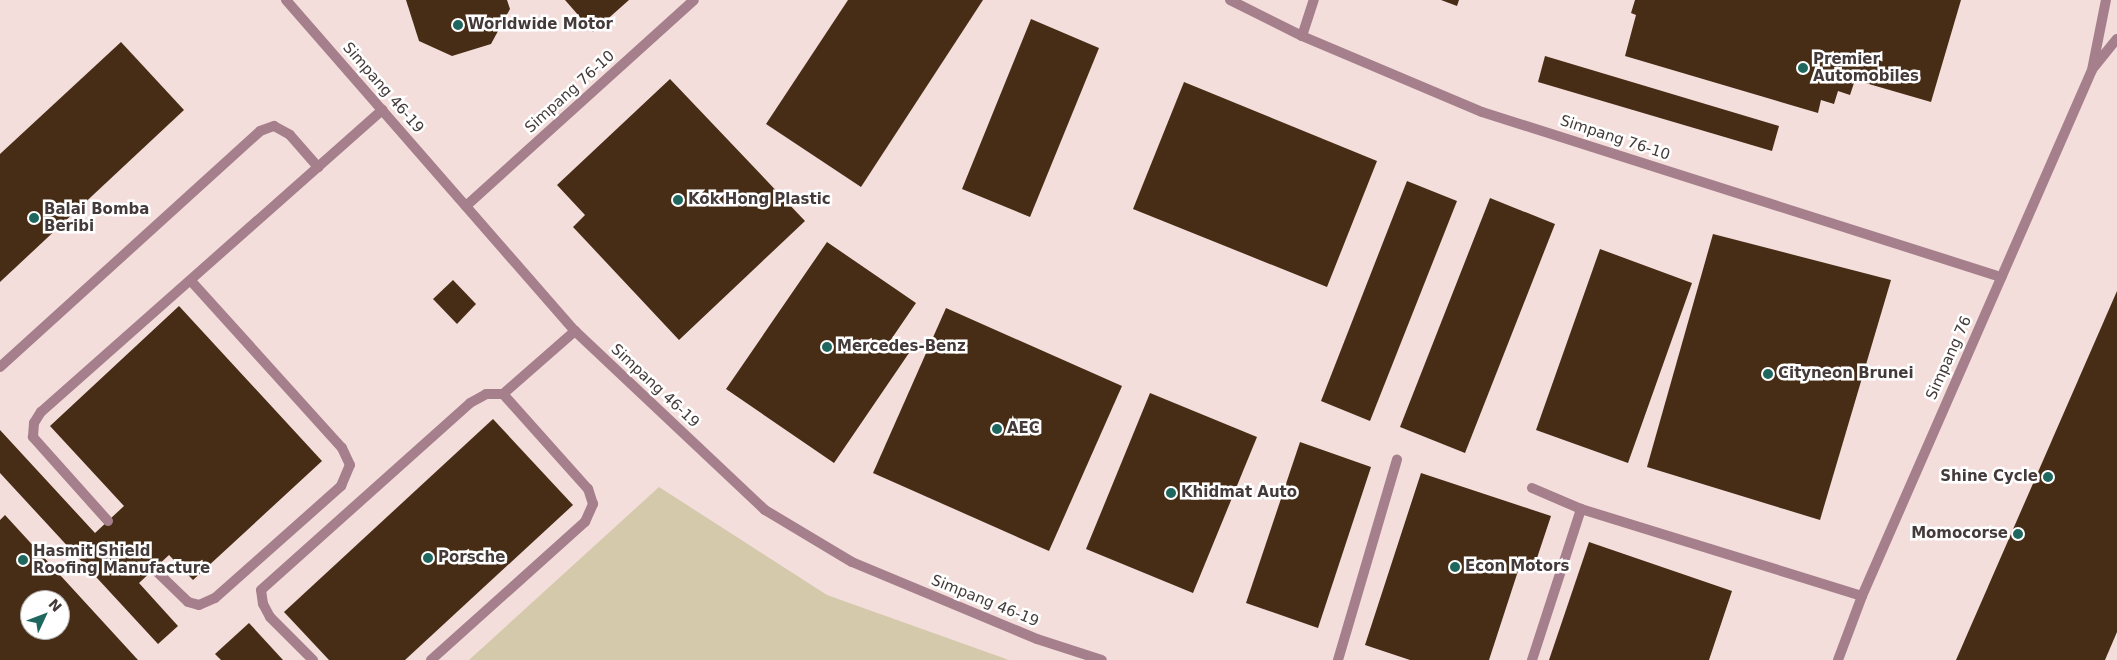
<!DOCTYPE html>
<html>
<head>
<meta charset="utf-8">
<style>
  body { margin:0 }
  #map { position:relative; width:2117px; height:660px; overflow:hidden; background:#f3dedb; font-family:"DejaVu Sans",sans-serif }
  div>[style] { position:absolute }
  .green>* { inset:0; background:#d5c9ab }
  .building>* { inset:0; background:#482d16 }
  .service>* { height:10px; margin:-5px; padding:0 5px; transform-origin:5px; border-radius:5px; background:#a67f8c }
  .minor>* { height:10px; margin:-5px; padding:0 5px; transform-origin:5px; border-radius:5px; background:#a67f8c }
  .tertiary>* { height:10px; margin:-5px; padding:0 5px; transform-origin:5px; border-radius:5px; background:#a67f8c }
  .dots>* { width:14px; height:14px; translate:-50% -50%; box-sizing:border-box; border:2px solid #fff; border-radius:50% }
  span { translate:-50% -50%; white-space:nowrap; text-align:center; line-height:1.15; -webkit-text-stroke:5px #fff; paint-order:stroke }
  .poi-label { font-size:15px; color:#433a39; font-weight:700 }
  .left { translate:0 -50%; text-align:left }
  .right { translate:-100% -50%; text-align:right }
  .street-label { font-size:15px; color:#433a39 }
  .north { position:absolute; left:20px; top:590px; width:50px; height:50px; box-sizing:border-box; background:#fff; border:1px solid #b4b0b0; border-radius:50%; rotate:47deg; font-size:14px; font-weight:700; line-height:20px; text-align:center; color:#433a39 }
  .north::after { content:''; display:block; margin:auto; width:18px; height:22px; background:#1e675e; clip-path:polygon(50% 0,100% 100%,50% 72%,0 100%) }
</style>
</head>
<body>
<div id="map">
  <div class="green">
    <i style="clip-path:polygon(659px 487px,827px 595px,1009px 660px,469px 660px)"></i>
  </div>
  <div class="building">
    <i style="clip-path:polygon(406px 0,507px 0,510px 9px,491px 44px,452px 56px,419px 41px)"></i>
    <i style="clip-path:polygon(565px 0,629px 0,593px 32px)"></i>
    <i style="clip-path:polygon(848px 0,983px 0,861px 187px,766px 124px)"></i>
    <i style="clip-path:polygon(1441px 0,1459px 0,1457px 6px)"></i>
    <i style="clip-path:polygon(1635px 0,1961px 0,1931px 102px,1855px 80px,1850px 95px,1838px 91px,1834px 104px,1821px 100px,1818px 113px,1625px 56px,1636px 15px,1631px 13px)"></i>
    <i style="clip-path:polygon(1031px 19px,1099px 48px,1030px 217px,962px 189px)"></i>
    <i style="clip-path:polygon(121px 42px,184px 110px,0 282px,0 154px)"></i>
    <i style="clip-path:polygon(1545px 56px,1779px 126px,1772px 151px,1538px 82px)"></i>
    <i style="clip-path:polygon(670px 79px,805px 221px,679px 340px,573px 227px,585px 215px,557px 185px)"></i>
    <i style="clip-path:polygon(1184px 82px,1377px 161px,1327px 287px,1133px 209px)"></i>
    <i style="clip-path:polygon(1407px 181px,1457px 201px,1370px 421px,1321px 401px)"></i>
    <i style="clip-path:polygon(1490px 198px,1555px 224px,1465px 453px,1400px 427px)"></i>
    <i style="clip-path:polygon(1713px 234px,1891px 280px,1820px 520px,1647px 467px)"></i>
    <i style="clip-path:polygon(827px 242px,916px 303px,890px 341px,909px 353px,834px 463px,726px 389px)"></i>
    <i style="clip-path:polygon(1600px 249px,1692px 283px,1628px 463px,1536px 430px)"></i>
    <i style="clip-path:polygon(453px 280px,476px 304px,457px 324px,433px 299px)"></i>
    <i style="clip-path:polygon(2117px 291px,2117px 632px,2105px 660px,1956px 660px)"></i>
    <i style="clip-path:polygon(179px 306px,322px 461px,193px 580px,169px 555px,139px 583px,178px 626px,158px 644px,0 473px,0 430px,95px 533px,124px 506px,50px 426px)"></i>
    <i style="clip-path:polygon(946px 308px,1122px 386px,1049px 551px,873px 473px)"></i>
    <i style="clip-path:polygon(1150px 393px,1257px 437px,1193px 593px,1086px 549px)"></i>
    <i style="clip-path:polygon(493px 419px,573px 505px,405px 660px,329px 660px,284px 612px)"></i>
    <i style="clip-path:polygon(1300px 442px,1371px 467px,1318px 628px,1246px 603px)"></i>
    <i style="clip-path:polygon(1421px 473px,1551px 516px,1533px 570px,1520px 565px,1489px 660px,1410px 660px,1365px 645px)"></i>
    <i style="clip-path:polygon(evenodd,5px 515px,138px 660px,0 660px,0 520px,5px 515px,30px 600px,60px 600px,60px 630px,30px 630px,30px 600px)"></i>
    <i style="clip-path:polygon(1589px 542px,1732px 591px,1709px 660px,1549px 660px)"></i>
    <i style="clip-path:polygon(249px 623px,283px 660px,221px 660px,215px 654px)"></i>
  </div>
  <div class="service">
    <i style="left:1302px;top:36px;width:38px;rotate:-72deg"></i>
    <i style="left:0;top:367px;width:351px;rotate:-42.2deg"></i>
    <i style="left:260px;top:131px;width:15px;rotate:-20deg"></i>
    <i style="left:274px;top:126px;width:18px;rotate:29deg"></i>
    <i style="left:290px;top:135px;width:43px;rotate:48.8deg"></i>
    <i style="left:1532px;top:488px;width:53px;rotate:23.2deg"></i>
    <i style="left:108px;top:521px;width:113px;rotate:-131.8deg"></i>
    <i style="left:33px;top:437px;width:14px;rotate:-86deg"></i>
    <i style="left:34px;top:423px;width:13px;rotate:-58deg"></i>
    <i style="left:41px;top:412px;width:456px;rotate:-41.5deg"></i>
    <i style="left:154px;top:569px;width:47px;rotate:44.1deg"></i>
    <i style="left:188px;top:602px;width:11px;rotate:15deg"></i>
    <i style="left:199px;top:605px;width:17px;rotate:-24deg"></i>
    <i style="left:215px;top:598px;width:169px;rotate:-41.6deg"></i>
    <i style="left:341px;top:486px;width:23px;rotate:-67deg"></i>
    <i style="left:350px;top:465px;width:19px;rotate:-115deg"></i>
    <i style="left:342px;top:448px;width:225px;rotate:-132.1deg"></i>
    <i style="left:313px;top:660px;width:61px;rotate:-135deg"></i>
    <i style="left:270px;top:617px;width:15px;rotate:-118deg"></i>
    <i style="left:263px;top:604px;width:14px;rotate:-98deg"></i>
    <i style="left:261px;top:590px;width:280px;rotate:-41.8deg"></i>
    <i style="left:470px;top:403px;width:18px;rotate:-29deg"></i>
    <i style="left:486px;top:394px;width:17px"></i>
    <i style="left:503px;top:394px;width:96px;rotate:-41.2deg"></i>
    <i style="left:431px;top:660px;width:207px;rotate:-41.9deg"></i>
    <i style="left:585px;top:522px;width:20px;rotate:-66deg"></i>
    <i style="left:593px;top:504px;width:16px;rotate:-108deg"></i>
    <i style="left:588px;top:489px;width:127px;rotate:-131.8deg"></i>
    <i style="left:1338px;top:660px;width:209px;rotate:-73.6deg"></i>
    <i style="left:1532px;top:660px;width:159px;rotate:-72deg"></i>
    <i style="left:1581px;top:509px;width:294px;rotate:17.2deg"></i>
  </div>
  <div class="minor">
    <i style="left:1230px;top:0;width:80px;rotate:26.6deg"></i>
    <i style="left:1302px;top:36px;width:195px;rotate:22.9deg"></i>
    <i style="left:1482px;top:112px;width:545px;rotate:17.64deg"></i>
    <i style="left:2094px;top:67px;width:36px;rotate:-51deg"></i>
    <i style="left:466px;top:206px;width:307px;rotate:-42.1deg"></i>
    <i style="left:1838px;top:660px;width:68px;rotate:-69.4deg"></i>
    <i style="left:1862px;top:596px;width:574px;rotate:-66.38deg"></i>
    <i style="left:2092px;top:70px;width:71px;rotate:-78.7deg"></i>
  </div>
  <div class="tertiary">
    <i style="left:286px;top:0;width:439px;rotate:48.9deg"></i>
    <i style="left:575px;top:331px;width:261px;rotate:43.3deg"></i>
    <i style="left:765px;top:510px;width:101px;rotate:30.9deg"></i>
    <i style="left:852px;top:562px;width:200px;rotate:22.6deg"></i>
    <i style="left:1037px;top:639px;width:68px;rotate:17.9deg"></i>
  </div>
  <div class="dots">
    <i style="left:458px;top:25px;background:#1e675e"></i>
    <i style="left:1803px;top:68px;background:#1e675e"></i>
    <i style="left:678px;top:200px;background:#1e675e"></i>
    <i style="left:34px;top:218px;background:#1e675e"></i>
    <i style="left:827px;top:347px;background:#1e675e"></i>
    <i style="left:1768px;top:374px;background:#1e675e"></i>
    <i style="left:997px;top:429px;background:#1e675e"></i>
    <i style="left:2048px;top:477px;background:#1e675e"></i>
    <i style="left:1171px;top:493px;background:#1e675e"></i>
    <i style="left:2018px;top:534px;background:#1e675e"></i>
    <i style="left:428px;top:558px;background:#1e675e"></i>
    <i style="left:23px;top:560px;background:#1e675e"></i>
    <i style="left:1455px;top:567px;background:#1e675e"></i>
  </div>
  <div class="poi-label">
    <span class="left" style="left:468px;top:25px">Worldwide Motor</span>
    <span class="left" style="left:1813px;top:68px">Premier<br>Automobiles</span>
    <span class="left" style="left:688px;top:200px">Kok Hong Plastic</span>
    <span class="left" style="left:44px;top:218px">Balai Bomba<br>Beribi</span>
    <span class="left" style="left:837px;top:347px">Mercedes-Benz</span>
    <span class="left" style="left:1778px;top:374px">Cityneon Brunei</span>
    <span class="left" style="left:1007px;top:429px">AEC</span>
    <span class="right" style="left:2038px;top:477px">Shine Cycle</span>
    <span class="left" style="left:1181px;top:493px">Khidmat Auto</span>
    <span class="right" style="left:2008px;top:534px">Momocorse</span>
    <span class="left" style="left:33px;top:560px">Hasmit Shield<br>Roofing Manufacture</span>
    <span class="left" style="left:438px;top:558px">Porsche</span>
    <span class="left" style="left:1465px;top:567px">Econ Motors</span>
  </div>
  <div class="street-label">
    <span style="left:383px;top:88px;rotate:49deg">Simpang 46-19</span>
    <span style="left:570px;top:92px;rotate:-42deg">Simpang 76-10</span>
    <span style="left:1615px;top:138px;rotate:18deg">Simpang 76-10</span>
    <span style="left:1949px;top:358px;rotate:-66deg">Simpang 76</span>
    <span style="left:655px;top:386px;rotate:43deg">Simpang 46-19</span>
    <span style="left:985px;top:601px;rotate:22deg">Simpang 46-19</span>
  </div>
  <div class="north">N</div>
</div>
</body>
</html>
